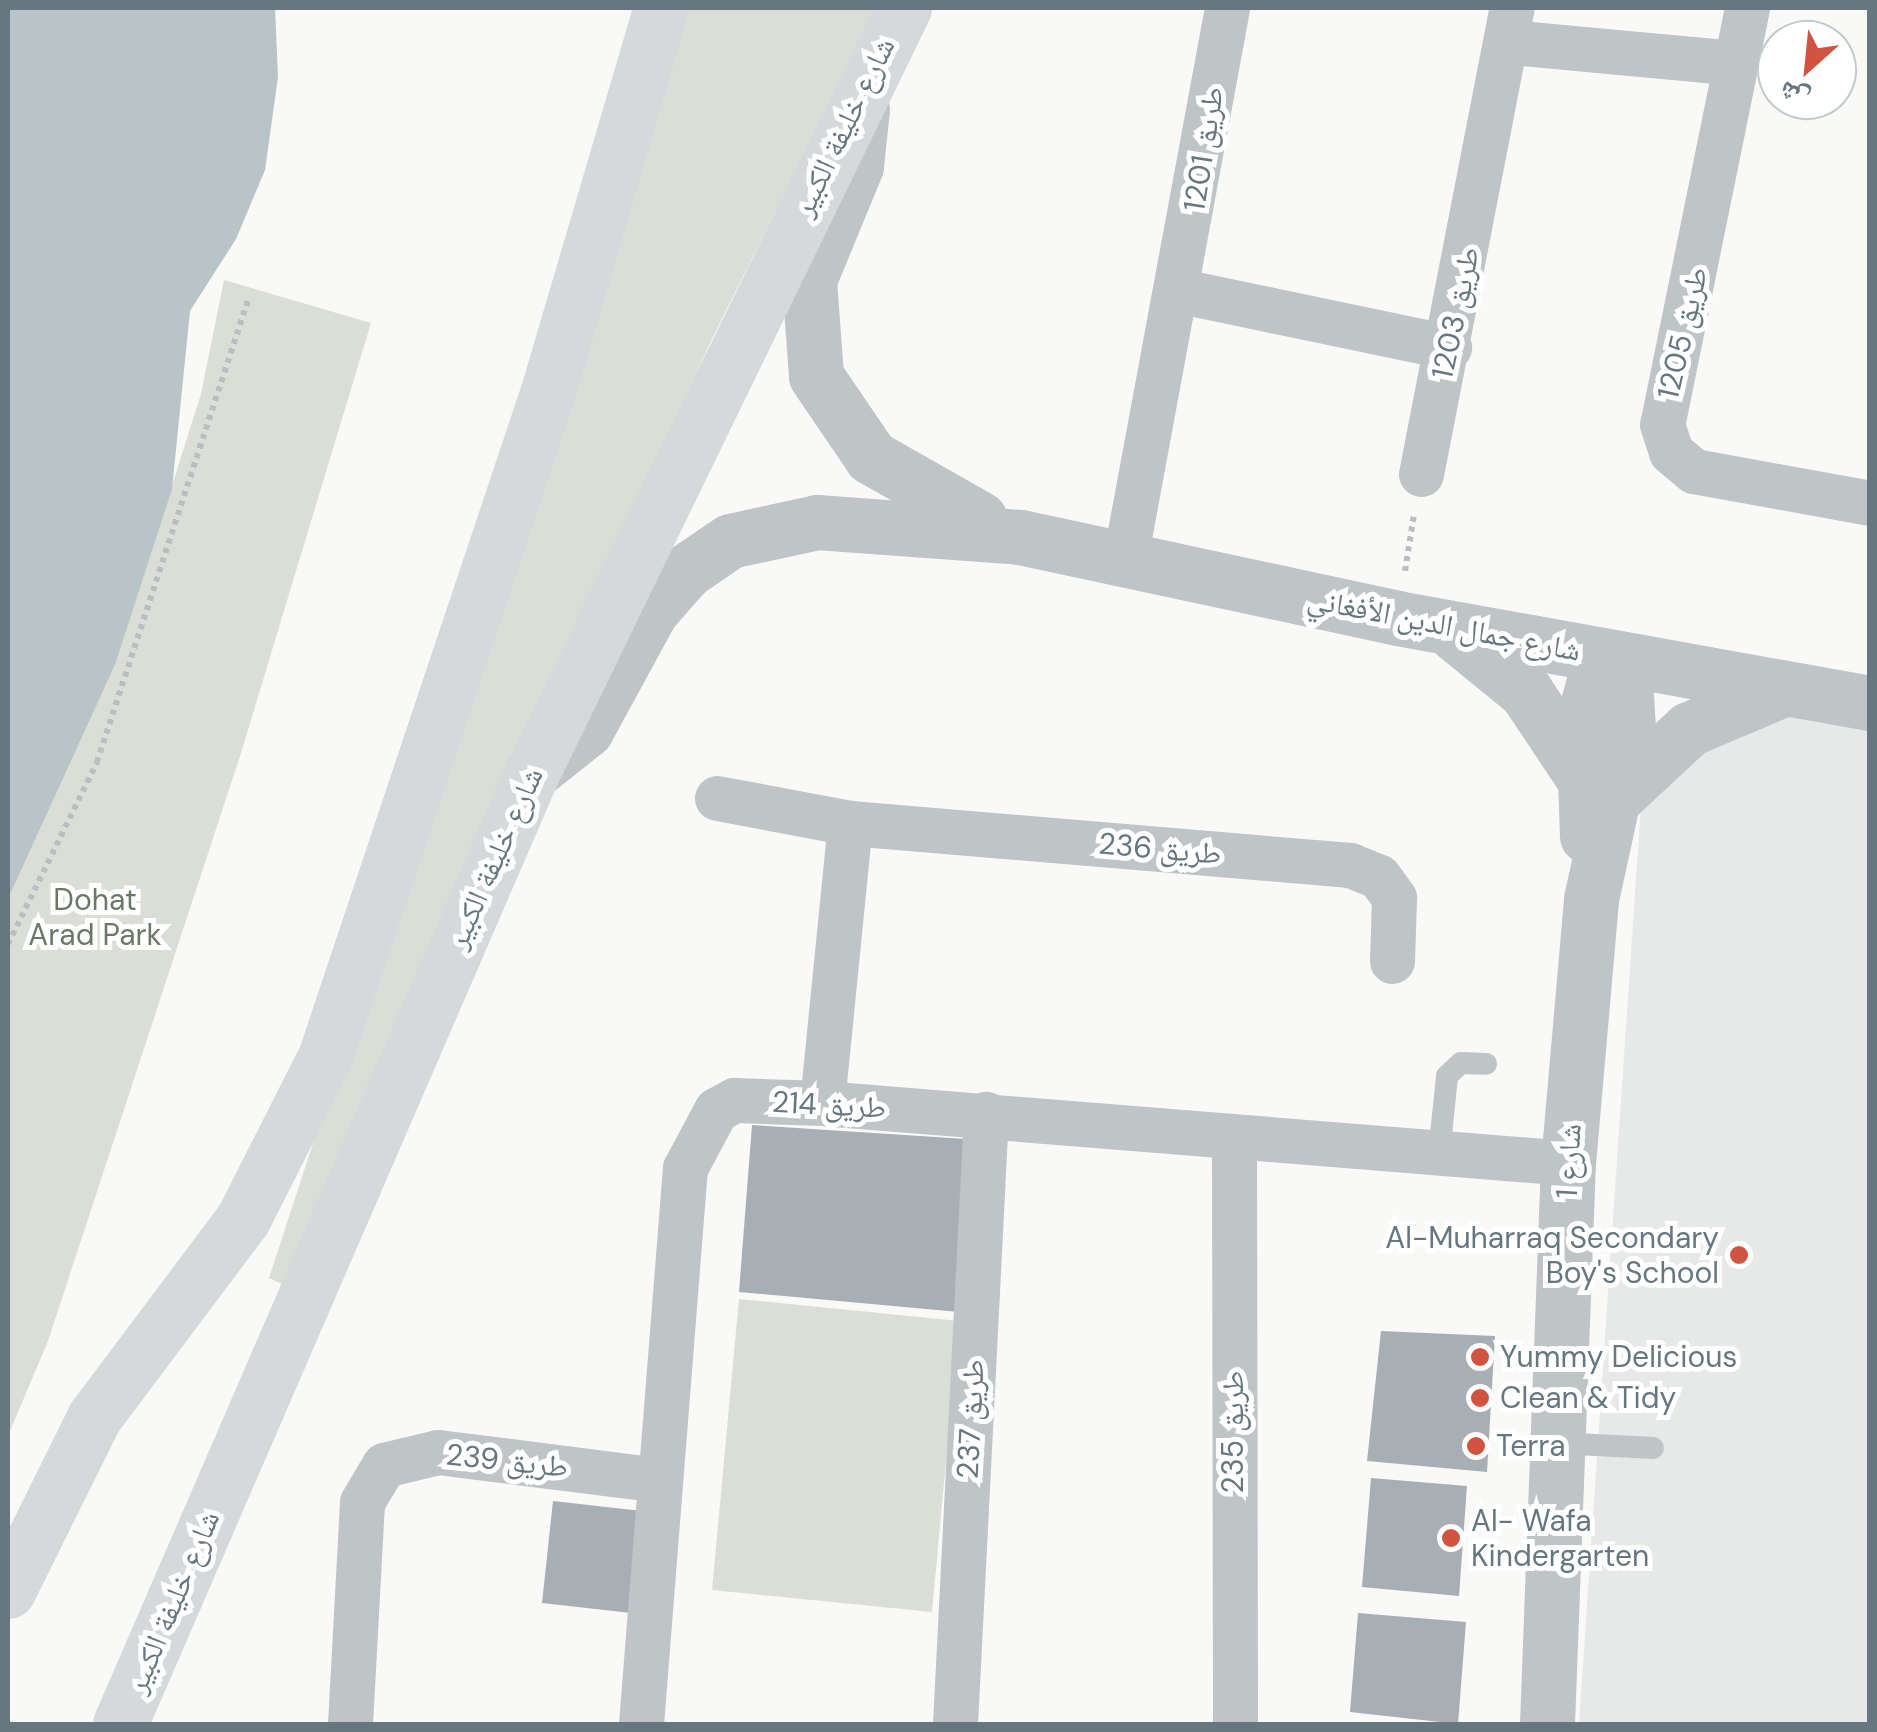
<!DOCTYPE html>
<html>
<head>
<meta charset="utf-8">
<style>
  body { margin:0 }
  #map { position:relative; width:1877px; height:1732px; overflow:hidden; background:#f9f9f8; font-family:"DM Sans","Noto Naskh Arabic",sans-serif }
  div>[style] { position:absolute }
  .built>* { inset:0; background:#e7e9e8 }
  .green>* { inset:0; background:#daded7 }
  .water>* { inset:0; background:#b8c4c7 }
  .building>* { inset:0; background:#a7afb4 }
  .path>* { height:6px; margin-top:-3px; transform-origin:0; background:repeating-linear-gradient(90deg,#babec0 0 5px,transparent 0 10px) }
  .service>* { height:22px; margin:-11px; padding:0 11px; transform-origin:11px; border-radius:11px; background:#bfc4c7 }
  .minor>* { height:45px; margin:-22.5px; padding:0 22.5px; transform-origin:22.5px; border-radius:22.5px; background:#bfc4c7 }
  .tertiary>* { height:55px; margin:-27.5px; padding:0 27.5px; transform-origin:27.5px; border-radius:27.5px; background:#bfc4c7 }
  .primary>* { height:55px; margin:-27.5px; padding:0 27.5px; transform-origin:27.5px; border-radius:27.5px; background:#d5d9db }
  .dots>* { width:28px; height:28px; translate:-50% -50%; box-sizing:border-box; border:5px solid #fff; border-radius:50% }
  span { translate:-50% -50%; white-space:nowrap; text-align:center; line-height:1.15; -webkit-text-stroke:10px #fff; paint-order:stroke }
  .street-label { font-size:30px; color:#67777f }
  .park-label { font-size:30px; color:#6b7866 }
  .poi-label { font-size:30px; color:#67777f }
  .right { translate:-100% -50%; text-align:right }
  .left { translate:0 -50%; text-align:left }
  .frame { position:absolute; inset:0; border:10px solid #67777f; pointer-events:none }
  .north { position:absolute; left:1757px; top:20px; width:100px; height:100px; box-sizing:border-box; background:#fff; border:2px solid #c2c9cc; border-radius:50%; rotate:207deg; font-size:28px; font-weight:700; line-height:40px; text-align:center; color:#67777f }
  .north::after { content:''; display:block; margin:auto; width:35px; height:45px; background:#d15440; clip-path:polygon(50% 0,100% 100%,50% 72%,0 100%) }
</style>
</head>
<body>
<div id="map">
  <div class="built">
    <i style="clip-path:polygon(1769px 707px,1869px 726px,1869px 1724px,1579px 1724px,1642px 789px)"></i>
  </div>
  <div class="green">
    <i style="clip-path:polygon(684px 8px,876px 8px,712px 339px,284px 1285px,269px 1278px)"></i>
    <i style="clip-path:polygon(224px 280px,371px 323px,241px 753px,48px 1341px,8px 1436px,8px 899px,115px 665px,201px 394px)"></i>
    <i style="clip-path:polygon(739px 1299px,959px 1321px,932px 1612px,712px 1590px)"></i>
  </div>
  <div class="water">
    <i style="clip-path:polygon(8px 8px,275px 8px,278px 77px,265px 170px,236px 239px,190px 311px,172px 489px,115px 665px,8px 899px)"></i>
  </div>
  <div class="building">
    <i style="clip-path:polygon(752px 1125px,966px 1139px,959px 1312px,739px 1292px)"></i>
    <i style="clip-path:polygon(1381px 1331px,1495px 1336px,1487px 1472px,1367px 1461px)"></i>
    <i style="clip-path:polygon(1371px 1478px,1467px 1486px,1459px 1596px,1362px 1587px)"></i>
    <i style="clip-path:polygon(553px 1501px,651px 1512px,640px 1614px,542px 1603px)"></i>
    <i style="clip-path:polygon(1358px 1613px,1466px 1622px,1458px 1724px,1350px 1712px)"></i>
  </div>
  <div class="path">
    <i style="left:1405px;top:571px;width:58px;rotate:-81deg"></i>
    <i style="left:8px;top:944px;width:203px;rotate:-63.9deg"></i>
    <i style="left:97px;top:762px;width:490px;rotate:-71.9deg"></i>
  </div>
  <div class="service">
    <i style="left:1439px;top:1154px;width:78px;rotate:-84.1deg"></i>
    <i style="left:1447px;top:1076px;width:19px;rotate:-43deg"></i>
    <i style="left:1461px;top:1063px;width:25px;rotate:2deg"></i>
    <i style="left:1558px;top:1443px;width:95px;rotate:3deg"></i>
  </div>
  <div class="minor">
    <i style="left:1747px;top:8px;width:425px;rotate:101.5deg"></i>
    <i style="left:1662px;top:424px;width:29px;rotate:72deg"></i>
    <i style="left:1671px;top:452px;width:30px;rotate:40deg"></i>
    <i style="left:1694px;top:471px;width:179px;rotate:10.3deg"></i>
    <i style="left:1510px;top:42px;width:226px;rotate:5.3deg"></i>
    <i style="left:1181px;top:291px;width:274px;rotate:11.8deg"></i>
    <i style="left:1421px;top:474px;width:475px;rotate:-79deg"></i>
    <i style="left:1125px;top:559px;width:560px;rotate:-79.51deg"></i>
    <i style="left:717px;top:798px;width:135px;rotate:10.6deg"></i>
    <i style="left:850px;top:823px;width:502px;rotate:4.8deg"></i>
    <i style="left:1350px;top:865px;width:31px;rotate:22deg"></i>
    <i style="left:1379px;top:877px;width:26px;rotate:54deg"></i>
    <i style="left:1394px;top:898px;width:63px;rotate:91.8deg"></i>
    <i style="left:822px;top:1103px;width:281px;rotate:-84.3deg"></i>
    <i style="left:1234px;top:1139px;width:585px;rotate:89.9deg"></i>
    <i style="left:350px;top:1724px;width:222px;rotate:-86.9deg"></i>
    <i style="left:362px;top:1502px;width:43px;rotate:-59.3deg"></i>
    <i style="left:384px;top:1465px;width:56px;rotate:-13.5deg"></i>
    <i style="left:438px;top:1452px;width:223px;rotate:7.2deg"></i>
    <i style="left:641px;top:1724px;width:558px;rotate:-85.48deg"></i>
    <i style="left:685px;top:1168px;width:66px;rotate:-61.9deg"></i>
    <i style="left:716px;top:1110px;width:21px;rotate:-29deg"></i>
    <i style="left:734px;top:1100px;width:88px;rotate:2deg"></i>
    <i style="left:822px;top:1103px;width:748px;rotate:4.6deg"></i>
    <i style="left:955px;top:1724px;width:611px;rotate:-87.09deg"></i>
  </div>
  <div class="tertiary">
    <i style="left:862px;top:109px;width:57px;rotate:96deg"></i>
    <i style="left:856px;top:166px;width:123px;rotate:112.4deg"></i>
    <i style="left:809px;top:280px;width:96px;rotate:85.8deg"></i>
    <i style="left:816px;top:376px;width:98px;rotate:55.8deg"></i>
    <i style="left:871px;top:457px;width:125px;rotate:29.6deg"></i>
    <i style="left:1455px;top:634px;width:92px;rotate:39.2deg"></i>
    <i style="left:1526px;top:692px;width:101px;rotate:56.3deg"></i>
    <i style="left:532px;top:773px;width:69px;rotate:-38.5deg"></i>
    <i style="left:586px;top:730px;width:136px;rotate:-61.4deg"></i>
    <i style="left:651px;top:611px;width:53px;rotate:-48.8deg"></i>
    <i style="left:686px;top:571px;width:53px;rotate:-34.3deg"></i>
    <i style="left:730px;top:541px;width:89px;rotate:-12.3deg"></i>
    <i style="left:817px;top:522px;width:204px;rotate:4.2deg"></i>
    <i style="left:1020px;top:537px;width:386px;rotate:12.1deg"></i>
    <i style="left:1397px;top:618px;width:481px;rotate:10.2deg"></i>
    <i style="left:1615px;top:798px;width:101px;rotate:-43deg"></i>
    <i style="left:1689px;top:729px;width:100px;rotate:-23deg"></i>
    <i style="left:1587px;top:836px;width:115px;rotate:-92deg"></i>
    <i style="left:1583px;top:721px;width:68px;rotate:-74.7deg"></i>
    <i style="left:1547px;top:1724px;width:561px;rotate:-87.86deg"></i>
    <i style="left:1568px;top:1163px;width:265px;rotate:-85deg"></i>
    <i style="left:1591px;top:899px;width:174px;rotate:-77.7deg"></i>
    <i style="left:1628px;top:729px;width:70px;rotate:-93.3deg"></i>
  </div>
  <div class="primary">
    <i style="left:8px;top:1591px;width:195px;rotate:-63.6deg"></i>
    <i style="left:95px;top:1416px;width:246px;rotate:-53.1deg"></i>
    <i style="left:243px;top:1219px;width:182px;rotate:-63.2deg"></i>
    <i style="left:325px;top:1057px;width:702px;rotate:-71.49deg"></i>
    <i style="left:548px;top:391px;width:399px;rotate:-73.6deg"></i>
    <i style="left:120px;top:1724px;width:1036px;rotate:-66.58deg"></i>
    <i style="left:532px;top:773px;width:851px;rotate:-64.07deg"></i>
  </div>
  <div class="dots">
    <i style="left:1739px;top:1255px;background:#d15440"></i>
    <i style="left:1480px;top:1357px;background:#d15440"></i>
    <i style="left:1480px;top:1398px;background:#d15440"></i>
    <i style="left:1476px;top:1446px;background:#d15440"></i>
    <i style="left:1451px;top:1538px;background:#d15440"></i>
  </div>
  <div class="street-label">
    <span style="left:844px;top:127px;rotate:-64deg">شارع خليفة الكبير</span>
    <span style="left:1204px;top:149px;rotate:-81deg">طريق 1201</span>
    <span style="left:1456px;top:313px;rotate:-78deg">طريق 1203</span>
    <span style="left:1683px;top:333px;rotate:-77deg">طريق 1205</span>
    <span style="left:1444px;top:625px;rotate:11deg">شارع جمال الدين الأفغاني</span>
    <span style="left:1160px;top:849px;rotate:5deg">طريق 236</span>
    <span style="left:495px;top:858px;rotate:-66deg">شارع خليفة الكبير</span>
    <span style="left:829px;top:1105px;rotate:3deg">طريق 214</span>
    <span style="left:1569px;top:1161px;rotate:-87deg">شارع 1</span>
    <span style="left:971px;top:1419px;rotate:-87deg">طريق 237</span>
    <span style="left:1233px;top:1432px;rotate:-90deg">طريق 235</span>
    <span style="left:507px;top:1461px;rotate:6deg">طريق 239</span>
    <span style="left:173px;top:1602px;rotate:-67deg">شارع خليفة الكبير</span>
  </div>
  <div class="park-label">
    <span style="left:95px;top:917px">Dohat<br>Arad Park</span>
  </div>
  <div class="poi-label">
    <span class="right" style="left:1719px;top:1255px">Al-Muharraq Secondary<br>Boy's School</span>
    <span class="left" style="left:1500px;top:1357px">Yummy Delicious</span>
    <span class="left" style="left:1500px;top:1398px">Clean &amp; Tidy</span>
    <span class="left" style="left:1496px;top:1446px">Terra</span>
    <span class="left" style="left:1471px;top:1538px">Al- Wafa<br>Kindergarten</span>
  </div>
  <div class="frame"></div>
  <div class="north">ش</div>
</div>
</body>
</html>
